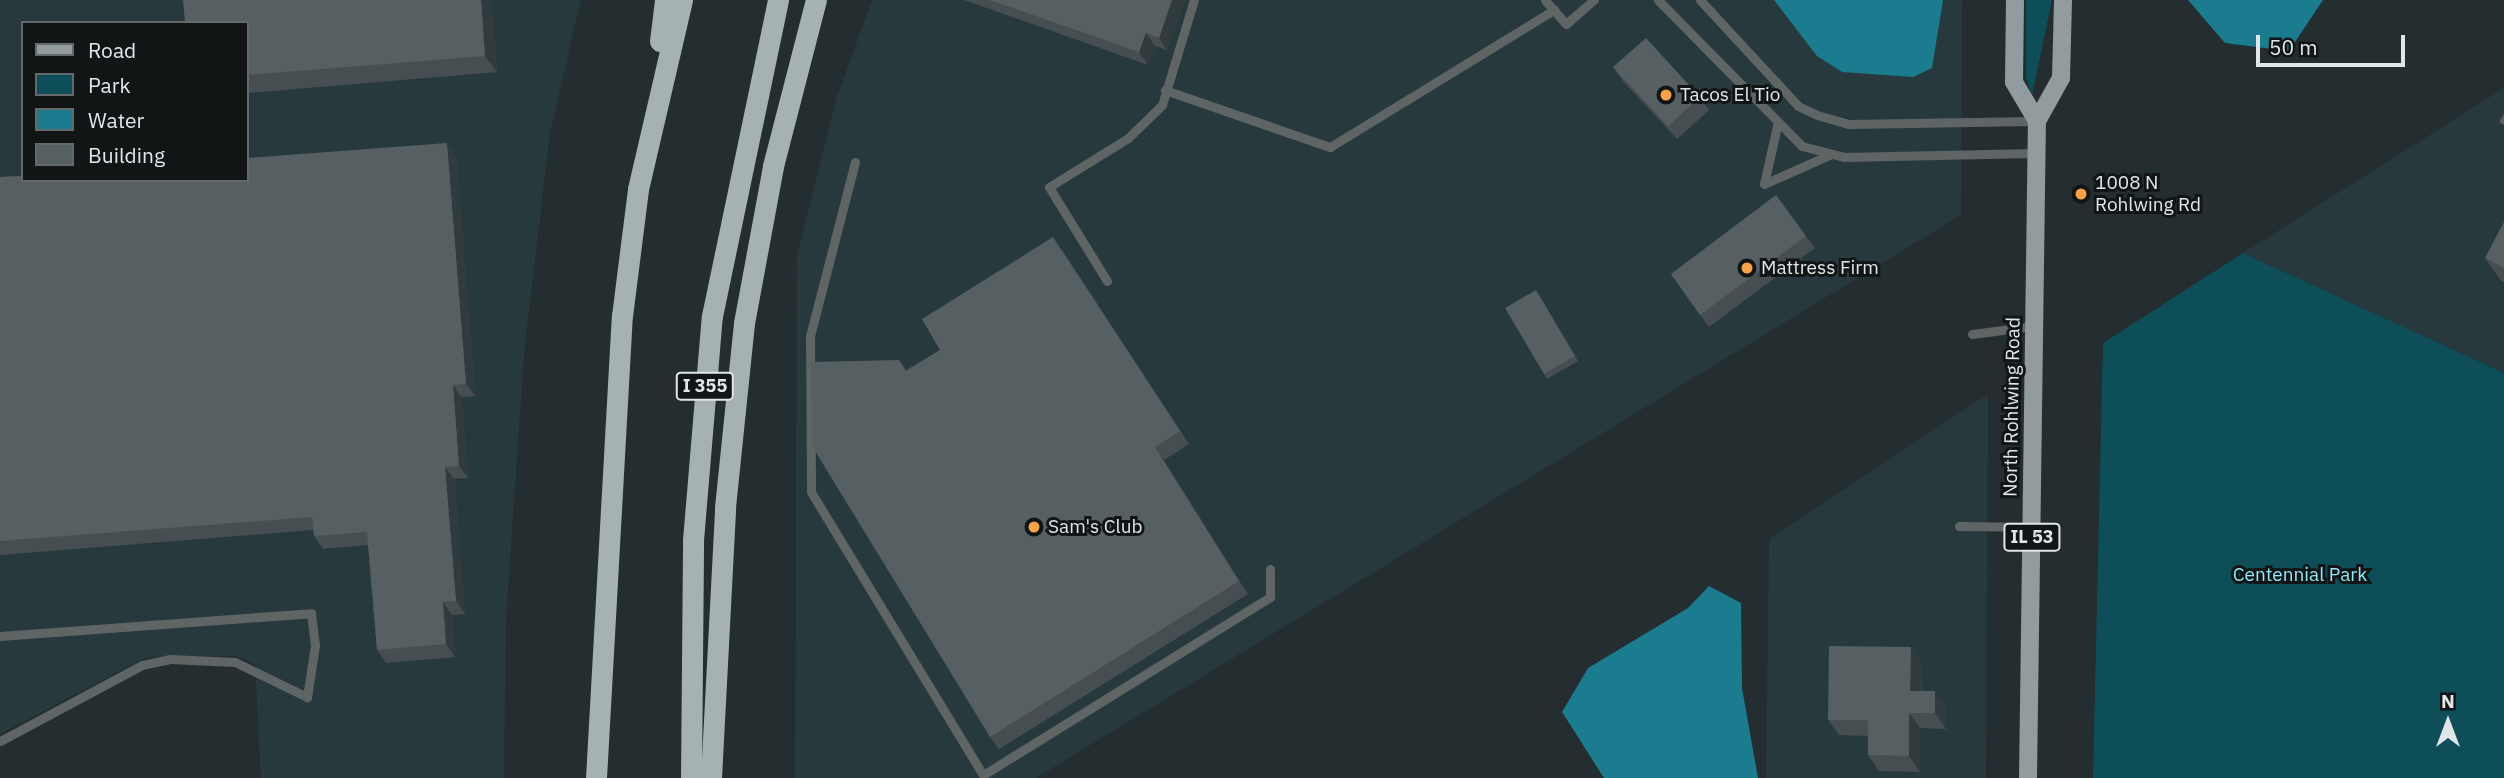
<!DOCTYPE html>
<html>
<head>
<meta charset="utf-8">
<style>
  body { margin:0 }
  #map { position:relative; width:2504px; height:778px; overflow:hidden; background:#242d30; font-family:"IBM Plex Sans",sans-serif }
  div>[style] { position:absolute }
  .built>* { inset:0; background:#27393d }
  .green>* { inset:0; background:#0d4e59 }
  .water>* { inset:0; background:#1a7c8e }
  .lane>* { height:9px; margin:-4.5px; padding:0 4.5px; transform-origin:4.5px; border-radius:4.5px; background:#5f6465 }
  .primary>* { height:18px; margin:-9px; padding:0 9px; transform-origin:9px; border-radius:9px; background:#929b9d }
  .highway>* { height:21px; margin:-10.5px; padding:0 10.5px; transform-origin:10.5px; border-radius:10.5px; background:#a5b1b3 }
  .wall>* { inset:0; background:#464e51 }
  .shaded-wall>* { inset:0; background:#313a3d }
  .building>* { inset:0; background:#565f62 }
  .dots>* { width:19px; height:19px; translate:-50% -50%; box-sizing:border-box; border:4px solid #111516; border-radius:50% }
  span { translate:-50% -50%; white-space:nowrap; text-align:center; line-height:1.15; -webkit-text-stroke:6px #111516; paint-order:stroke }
  .shield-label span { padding:2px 5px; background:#111516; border:2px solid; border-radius:5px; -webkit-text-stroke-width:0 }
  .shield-label { font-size:18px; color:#e1e6e8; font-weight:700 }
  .poi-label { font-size:19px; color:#e1e6e8 }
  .left { translate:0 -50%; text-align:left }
  .street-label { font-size:19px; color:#e1e6e8 }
  .park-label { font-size:19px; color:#93e5f8 }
  .legend { position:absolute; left:21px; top:21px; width:228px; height:161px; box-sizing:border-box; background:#111516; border:2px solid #64696a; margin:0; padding:9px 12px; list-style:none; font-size:21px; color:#e1e6e8 }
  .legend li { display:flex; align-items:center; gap:14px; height:35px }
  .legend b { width:35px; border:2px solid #64696a }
  .north { position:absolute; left:2413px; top:687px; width:70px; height:70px; -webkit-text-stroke:5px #111516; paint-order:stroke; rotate:0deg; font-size:19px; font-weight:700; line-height:28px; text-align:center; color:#e1e6e8 }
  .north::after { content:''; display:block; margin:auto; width:24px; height:32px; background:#e1e6e8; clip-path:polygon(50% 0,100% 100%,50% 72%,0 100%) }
  .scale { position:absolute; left:2256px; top:35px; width:149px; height:32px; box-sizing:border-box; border:4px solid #e1e6e8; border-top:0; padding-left:9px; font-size:21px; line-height:24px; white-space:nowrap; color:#e1e6e8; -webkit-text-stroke:5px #111516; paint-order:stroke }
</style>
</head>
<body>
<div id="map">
  <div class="built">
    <i style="clip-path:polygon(evenodd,0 0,581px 0,550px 132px,524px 354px,506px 620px,504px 778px,261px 778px,255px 664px,235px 656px,147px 657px,0 734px,0 0,23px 23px,247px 23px,247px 180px,23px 180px,23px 23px)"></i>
    <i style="clip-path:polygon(872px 0,1962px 0,1961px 215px,1036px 778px,795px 778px,797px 256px,837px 97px)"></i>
    <i style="clip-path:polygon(2504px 88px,2504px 373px,2243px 253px)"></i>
    <i style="clip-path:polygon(1988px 394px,1986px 778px,1766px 778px,1769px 539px)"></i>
  </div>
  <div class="green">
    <i style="clip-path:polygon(2026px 0,2052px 0,2032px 95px,2026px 78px)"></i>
    <i style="clip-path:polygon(2243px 253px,2504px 373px,2504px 778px,2093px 778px,2103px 343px)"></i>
  </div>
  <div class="water">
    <i style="clip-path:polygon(1774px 0,1943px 0,1932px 68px,1913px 77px,1842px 72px,1817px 56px)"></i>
    <i style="clip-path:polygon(2188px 0,2323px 0,2289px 51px,2225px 43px)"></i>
    <i style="clip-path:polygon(1709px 586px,1741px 603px,1742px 688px,1758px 778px,1604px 778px,1562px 712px,1588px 668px,1688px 608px)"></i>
  </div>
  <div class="lane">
    <i style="left:1545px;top:0;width:32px;rotate:49deg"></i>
    <i style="left:1566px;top:24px;width:37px;rotate:-41deg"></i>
    <i style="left:1658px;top:0;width:205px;rotate:45.4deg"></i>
    <i style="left:1802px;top:146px;width:43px;rotate:14.7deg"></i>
    <i style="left:1844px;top:157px;width:192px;rotate:-1.2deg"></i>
    <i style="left:1700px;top:0;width:144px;rotate:47.2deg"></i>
    <i style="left:1798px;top:106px;width:21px;rotate:25deg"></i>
    <i style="left:1817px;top:115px;width:33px;rotate:16deg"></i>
    <i style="left:1849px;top:124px;width:188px;rotate:-0.9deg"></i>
    <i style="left:1165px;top:90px;width:175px;rotate:19.1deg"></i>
    <i style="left:1330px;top:147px;width:263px;rotate:-31.5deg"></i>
    <i style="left:1777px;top:126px;width:59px;rotate:102.6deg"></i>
    <i style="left:1764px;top:184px;width:71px;rotate:-24deg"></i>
    <i style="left:855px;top:162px;width:180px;rotate:104.5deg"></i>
    <i style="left:810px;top:336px;width:156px;rotate:89.6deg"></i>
    <i style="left:811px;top:492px;width:331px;rotate:58.7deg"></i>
    <i style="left:983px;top:775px;width:338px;rotate:-31.8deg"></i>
    <i style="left:1270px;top:597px;width:28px;rotate:-90deg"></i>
    <i style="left:1107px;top:281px;width:110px;rotate:-121.7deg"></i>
    <i style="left:1049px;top:187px;width:93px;rotate:-31.8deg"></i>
    <i style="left:1128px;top:138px;width:47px;rotate:-44.1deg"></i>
    <i style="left:1162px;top:105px;width:110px;rotate:-73.1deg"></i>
    <i style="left:1972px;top:334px;width:63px;rotate:-7.4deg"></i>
    <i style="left:1959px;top:526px;width:73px;rotate:0.8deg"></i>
    <i style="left:0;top:636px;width:312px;rotate:-4.2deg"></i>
    <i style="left:311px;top:613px;width:32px;rotate:83deg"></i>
    <i style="left:315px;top:645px;width:53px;rotate:98.7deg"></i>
    <i style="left:307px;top:697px;width:80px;rotate:-154.1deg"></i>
    <i style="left:235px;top:662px;width:65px;rotate:-177.4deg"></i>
    <i style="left:170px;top:659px;width:29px;rotate:168deg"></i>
    <i style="left:142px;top:665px;width:161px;rotate:151.8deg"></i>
  </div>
  <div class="primary">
    <i style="left:2015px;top:0;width:82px;rotate:90.7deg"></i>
    <i style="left:2014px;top:82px;width:45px;rotate:59.5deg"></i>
    <i style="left:2028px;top:778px;width:657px;rotate:-89.22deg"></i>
    <i style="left:2037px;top:121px;width:49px;rotate:-60.8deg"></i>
    <i style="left:2061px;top:78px;width:78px;rotate:-88.5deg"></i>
  </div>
  <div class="highway">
    <i style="left:660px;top:41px;width:41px;rotate:-83deg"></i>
    <i style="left:596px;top:778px;width:463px;rotate:-86.8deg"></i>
    <i style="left:622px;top:316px;width:128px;rotate:-82.8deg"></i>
    <i style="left:638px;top:189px;width:194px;rotate:-76.9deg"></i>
    <i style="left:691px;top:778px;width:238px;rotate:-89.5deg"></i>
    <i style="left:693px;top:540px;width:225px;rotate:-85.2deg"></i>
    <i style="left:712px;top:316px;width:323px;rotate:-78.2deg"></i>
    <i style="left:711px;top:778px;width:271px;rotate:-87deg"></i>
    <i style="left:725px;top:507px;width:185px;rotate:-84.1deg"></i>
    <i style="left:744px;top:323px;width:160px;rotate:-79.5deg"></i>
    <i style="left:773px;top:166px;width:171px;rotate:-75.5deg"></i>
  </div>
  <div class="wall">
    <i style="clip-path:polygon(183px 0,491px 0,497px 72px,247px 93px,247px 23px)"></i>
    <i style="clip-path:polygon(964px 0,1185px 0,1167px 50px,1155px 46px,1148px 65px)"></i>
    <i style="clip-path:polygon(1613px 67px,1700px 97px,1709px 110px,1677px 139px,1622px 80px)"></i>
    <i style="clip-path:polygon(456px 155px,475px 396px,461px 397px,468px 478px,454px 479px,465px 614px,452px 615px,455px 657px,386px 663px,377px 650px,368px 545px,323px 549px,314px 536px,313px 530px,0 555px,0 177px)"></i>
    <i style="clip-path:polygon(2504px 222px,2504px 282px,2501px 281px,2485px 258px)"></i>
    <i style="clip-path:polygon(1806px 236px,1815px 248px,1709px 327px,1671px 274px)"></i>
    <i style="clip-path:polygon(1062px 250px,1189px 444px,1164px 460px,1248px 594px,999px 749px,990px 737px,906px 370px,940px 350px)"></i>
    <i style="clip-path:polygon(1539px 295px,1578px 361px,1547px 379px,1544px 374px)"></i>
    <i style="clip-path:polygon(1911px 647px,1922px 663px,1922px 691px,1935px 691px,1946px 707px,1946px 729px,1920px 728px,1920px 772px,1879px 771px,1868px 755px,1868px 736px,1839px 735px,1828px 720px)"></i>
  </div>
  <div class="shaded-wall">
    <i style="clip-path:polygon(481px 0,491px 0,497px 72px,485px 56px)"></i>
    <i style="clip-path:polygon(1172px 0,1185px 0,1167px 50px,1159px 38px)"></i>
    <i style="clip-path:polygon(1146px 33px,1155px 46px,1148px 65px,1139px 52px)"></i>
    <i style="clip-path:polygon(447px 143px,456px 155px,475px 396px,466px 384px)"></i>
    <i style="clip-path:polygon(453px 385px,461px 397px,468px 478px,459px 466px)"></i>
    <i style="clip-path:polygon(1155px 447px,1164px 460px,1248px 594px,1239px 581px)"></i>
    <i style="clip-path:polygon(445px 467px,454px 479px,465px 614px,456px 601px)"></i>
    <i style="clip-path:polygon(443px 602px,452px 615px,455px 657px,446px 644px)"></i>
    <i style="clip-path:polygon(1911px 647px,1922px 663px,1921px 707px,1910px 691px)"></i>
    <i style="clip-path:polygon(1935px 691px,1946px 707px,1946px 729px,1935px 713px)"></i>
    <i style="clip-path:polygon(1909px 713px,1920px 728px,1920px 772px,1909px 756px)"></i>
  </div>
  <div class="building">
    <i style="clip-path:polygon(183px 0,481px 0,485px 56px,247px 75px,247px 23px,185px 23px)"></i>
    <i style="clip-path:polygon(990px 0,1172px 0,1159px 38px,1146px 33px,1139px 52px)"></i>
    <i style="clip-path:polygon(1646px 38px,1700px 97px,1668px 126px,1613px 67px)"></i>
    <i style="clip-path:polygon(2504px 114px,2504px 125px,2499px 122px)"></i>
    <i style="clip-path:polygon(447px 143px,466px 384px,453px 385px,459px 466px,445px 467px,456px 601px,443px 602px,446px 644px,377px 650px,367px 532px,314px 536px,312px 517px,0 541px,0 177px,23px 176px,23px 180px,247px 180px,247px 158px)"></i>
    <i style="clip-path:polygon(1776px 195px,1806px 236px,1700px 315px,1671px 274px)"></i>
    <i style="clip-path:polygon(2504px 222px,2504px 268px,2485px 258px)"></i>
    <i style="clip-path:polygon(1053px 237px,1180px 431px,1155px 447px,1239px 581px,990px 737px,812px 446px,811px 362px,899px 360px,906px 371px,940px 350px,922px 319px)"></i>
    <i style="clip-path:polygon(1536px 290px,1575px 356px,1544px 374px,1505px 308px)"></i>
    <i style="clip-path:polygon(1829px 646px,1911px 647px,1910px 691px,1935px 691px,1935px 713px,1909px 713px,1909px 756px,1868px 755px,1868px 720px,1828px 720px)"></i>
  </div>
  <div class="dots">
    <i style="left:1666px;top:95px;background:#f7a149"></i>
    <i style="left:2081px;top:194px;background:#f7a149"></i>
    <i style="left:1747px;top:268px;background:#f7a149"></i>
    <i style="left:1034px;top:527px;background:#f7a149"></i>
  </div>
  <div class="shield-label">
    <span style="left:705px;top:386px">I 355</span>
    <span style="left:2032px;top:537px">IL 53</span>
  </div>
  <div class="poi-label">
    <span class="left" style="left:1680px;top:95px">Tacos El Tio</span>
    <span class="left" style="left:2095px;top:194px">1008 N<br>Rohlwing Rd</span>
    <span class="left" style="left:1761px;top:268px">Mattress Firm</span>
    <span class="left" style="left:1048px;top:527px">Sam's Club</span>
  </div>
  <div class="street-label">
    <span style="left:2012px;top:407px;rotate:-89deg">North Rohlwing Road</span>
  </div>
  <div class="park-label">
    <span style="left:2300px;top:575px">Centennial Park</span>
  </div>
  <ul class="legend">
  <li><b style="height:9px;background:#929b9d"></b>Road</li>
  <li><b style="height:19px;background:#0d4e59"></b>Park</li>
  <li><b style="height:19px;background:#1a7c8e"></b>Water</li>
  <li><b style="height:19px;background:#565f62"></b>Building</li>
  </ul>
  <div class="north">N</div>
  <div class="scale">50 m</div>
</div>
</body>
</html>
